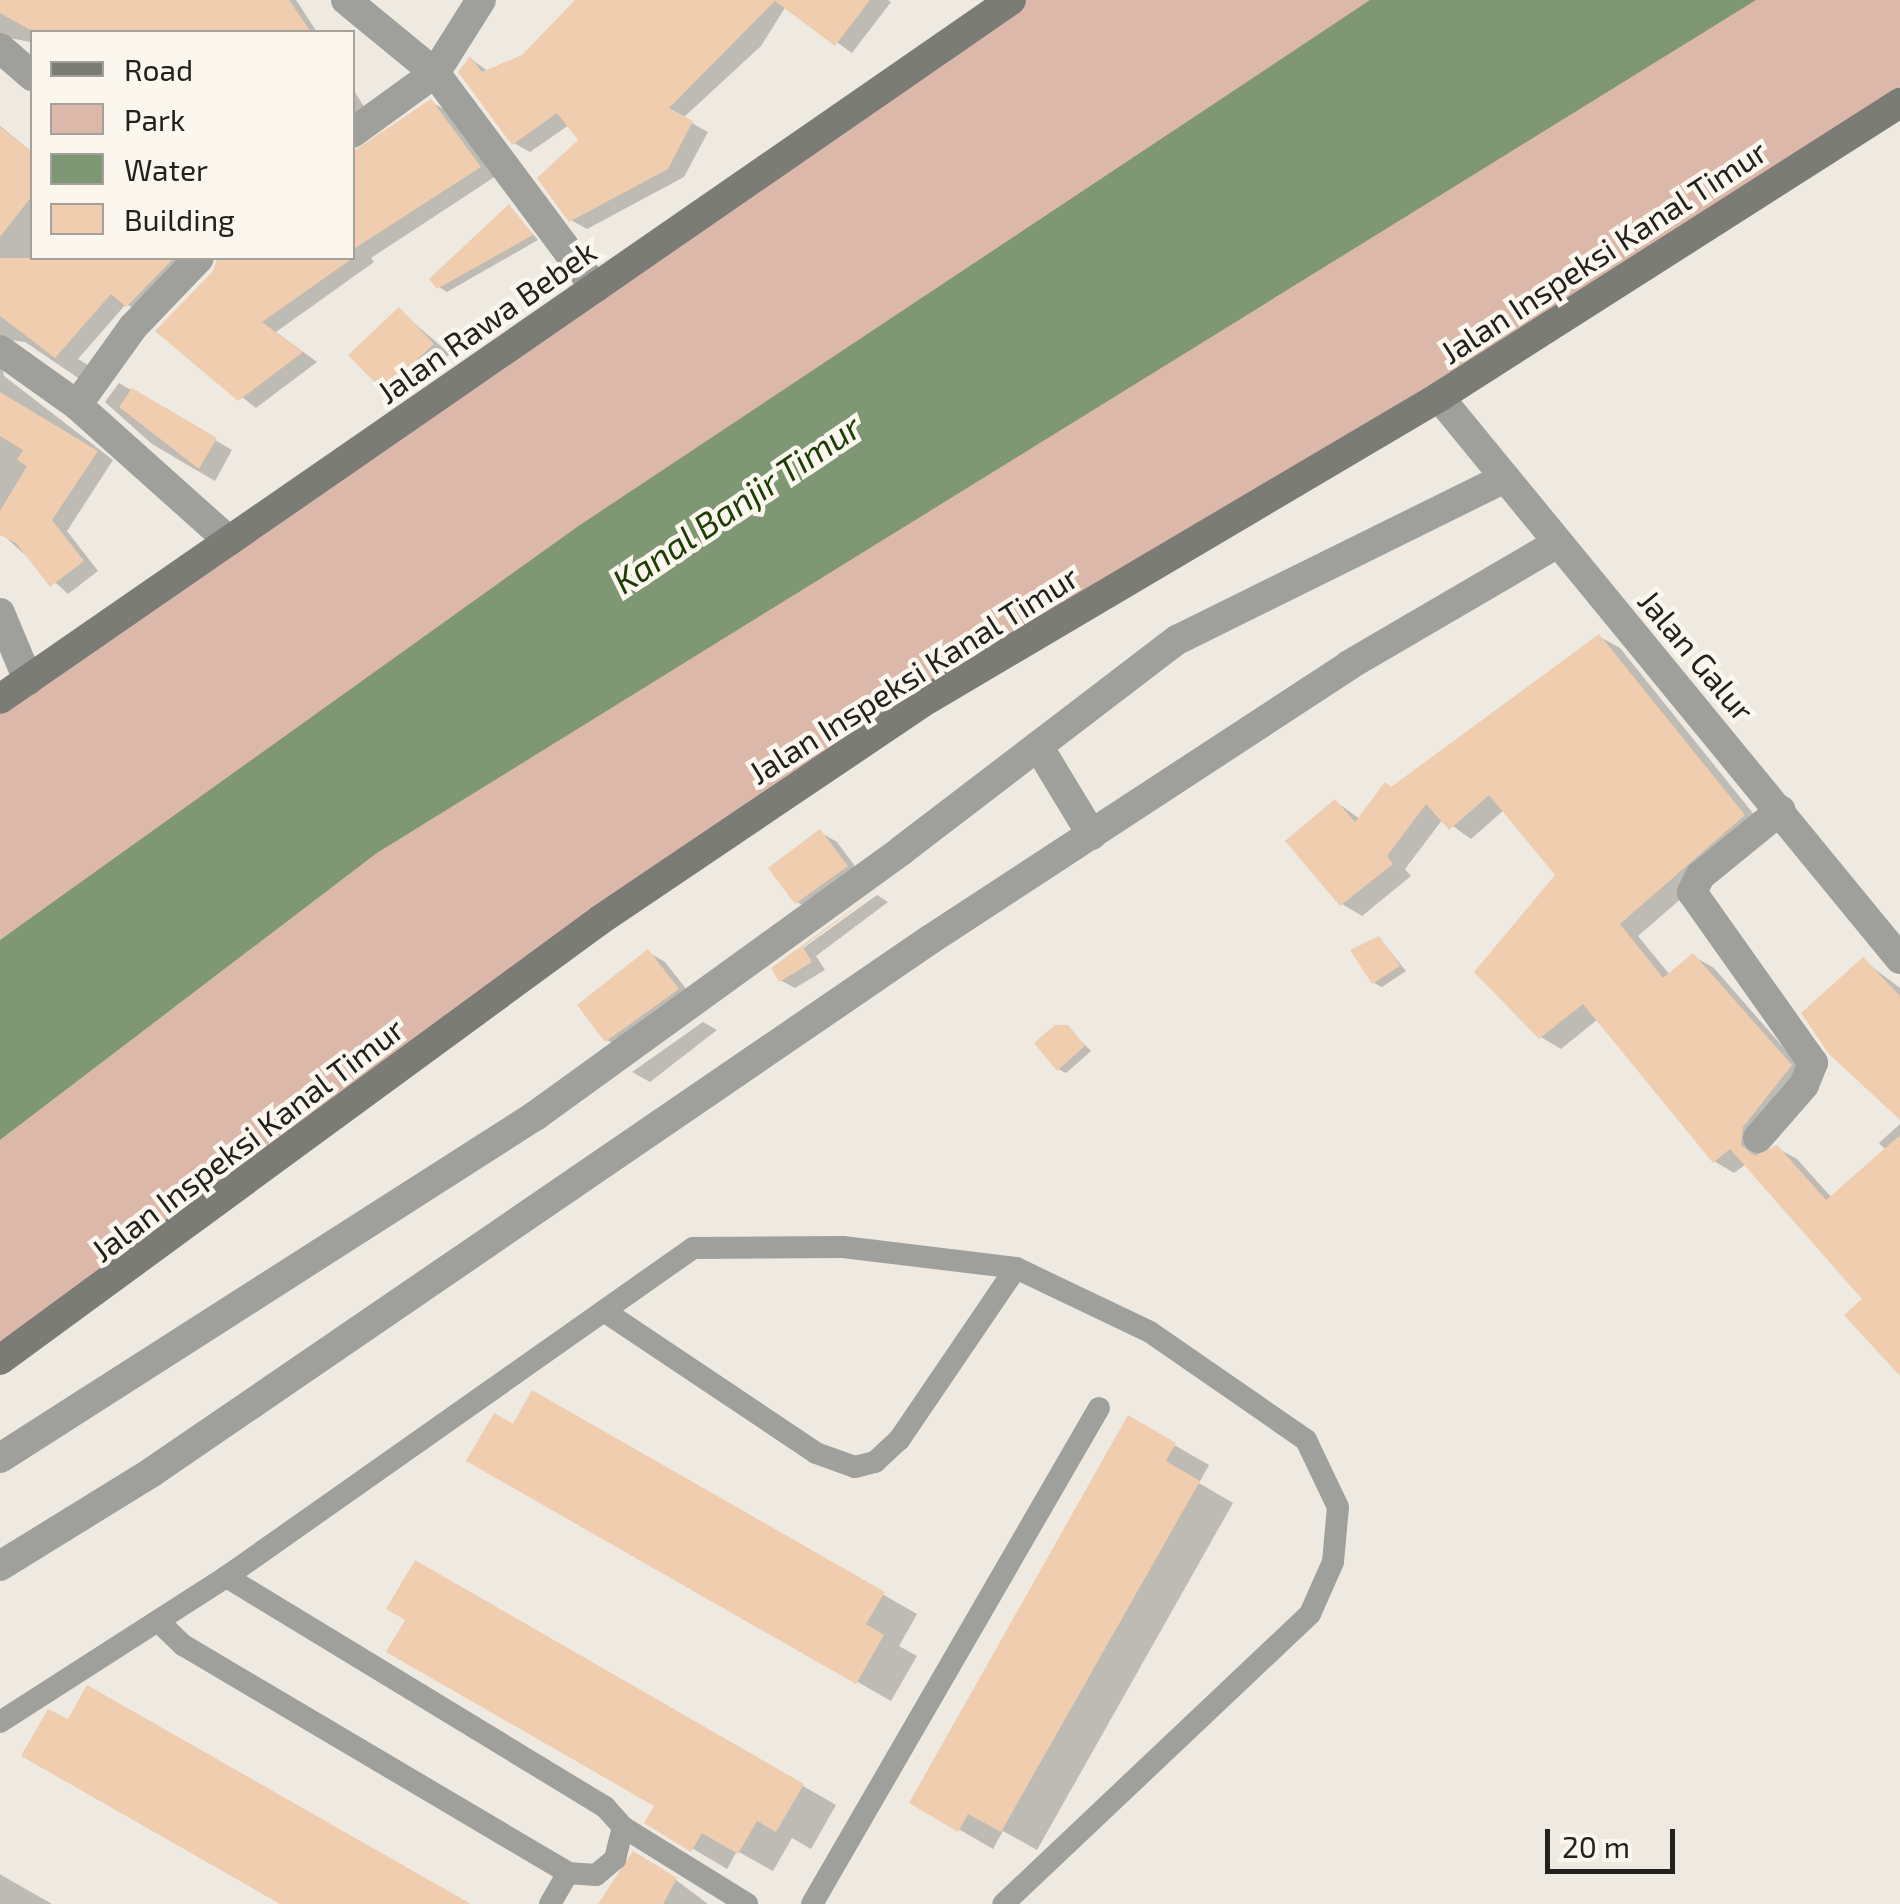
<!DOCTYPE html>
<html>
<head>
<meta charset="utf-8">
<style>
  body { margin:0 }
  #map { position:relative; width:1900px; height:1904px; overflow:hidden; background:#eeeae2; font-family:"Exo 2",sans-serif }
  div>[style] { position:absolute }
  .green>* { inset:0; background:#dcb8ab }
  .water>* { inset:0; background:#7f9774 }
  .shadow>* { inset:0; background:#0003 }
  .building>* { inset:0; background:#efcdae }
  .lane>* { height:22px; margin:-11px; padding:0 11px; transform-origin:11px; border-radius:11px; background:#9fa09c }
  .street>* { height:30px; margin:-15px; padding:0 15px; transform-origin:15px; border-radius:15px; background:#9fa09c }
  .secondary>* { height:30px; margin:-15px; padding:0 15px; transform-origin:15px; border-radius:15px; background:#7b7c76 }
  span { translate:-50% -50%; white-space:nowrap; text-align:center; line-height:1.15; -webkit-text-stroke:9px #fbf7ef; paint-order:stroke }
  .street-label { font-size:32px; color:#22211e }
  .water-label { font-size:35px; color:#1d3c06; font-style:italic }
  .legend { position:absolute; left:30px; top:30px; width:325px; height:230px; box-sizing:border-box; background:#fbf7ef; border:2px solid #a4a19b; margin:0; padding:12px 18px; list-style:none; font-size:30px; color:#22211e }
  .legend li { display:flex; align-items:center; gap:20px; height:50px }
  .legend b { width:50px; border:2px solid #a4a19b }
  .scale { position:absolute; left:1545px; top:1829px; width:130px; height:45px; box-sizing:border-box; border:5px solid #22211e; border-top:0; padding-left:12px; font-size:30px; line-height:35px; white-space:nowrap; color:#22211e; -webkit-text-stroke:8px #fbf7ef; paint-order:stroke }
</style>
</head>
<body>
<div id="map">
  <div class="green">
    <i style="clip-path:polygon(1011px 0,1371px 0,0 940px,0 699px)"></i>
    <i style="clip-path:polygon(1750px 0,1900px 0,1900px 101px,928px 699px,0 1360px,0 1140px,377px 853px)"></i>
  </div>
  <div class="water">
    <i style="clip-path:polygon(1370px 0,1756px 0,377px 853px,0 1140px,0 940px,577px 527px)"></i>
  </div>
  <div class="shadow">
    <i style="clip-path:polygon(0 0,296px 0,317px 32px,32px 32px,30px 42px,10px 38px,0 50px)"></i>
    <i style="clip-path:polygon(579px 0,888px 0,891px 2px,852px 53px,786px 6px,761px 46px,683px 118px,708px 132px,684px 177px,587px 229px,571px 220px,581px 140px,569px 125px,530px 152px,514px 143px,471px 59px,489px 72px,524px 57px)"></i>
    <i style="clip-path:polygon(352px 88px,371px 117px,352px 132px)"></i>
    <i style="clip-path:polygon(431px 102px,447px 111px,496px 176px,371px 258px,374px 262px,276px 332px,317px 362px,256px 408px,160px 332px,237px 258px,352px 258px,352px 150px,363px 151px)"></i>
    <i style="clip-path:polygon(0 126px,32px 152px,32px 258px,185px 258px,144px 314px,126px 304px,78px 359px,100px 372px,90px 386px,25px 342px,10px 340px,0 349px)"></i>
    <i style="clip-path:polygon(509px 207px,538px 240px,447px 292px,439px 287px)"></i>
    <i style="clip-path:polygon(399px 310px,450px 354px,402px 399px,352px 355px)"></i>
    <i style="clip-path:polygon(0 352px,4px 376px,113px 460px,67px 531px,98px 571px,68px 594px,0 532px)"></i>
    <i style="clip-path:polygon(119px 383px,232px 450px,215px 481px,152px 444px,105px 402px)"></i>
    <i style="clip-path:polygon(1600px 637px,1620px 648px,1764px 827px,1638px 936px,1670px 975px,1693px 956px,1714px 968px,1810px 1078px,1763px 1138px,1760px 1157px,1777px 1148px,1797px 1159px,1832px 1198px,1886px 1150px,1879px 1143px,1900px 1124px,1900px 1370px,1866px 1300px,1746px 1164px,1734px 1173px,1714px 1161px,1598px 1019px,1561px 1049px,1541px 1037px,1478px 972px,1558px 875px,1504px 810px,1471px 839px,1443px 819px,1405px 869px,1411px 876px,1362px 916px,1342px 904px,1289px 841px,1336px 802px,1360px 819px)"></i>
    <i style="clip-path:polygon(820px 832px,837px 842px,863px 877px,814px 912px,797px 902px)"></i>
    <i style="clip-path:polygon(877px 895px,888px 902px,816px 956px,825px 970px,795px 988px,780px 980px,774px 969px)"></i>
    <i style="clip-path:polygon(1379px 938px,1406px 971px,1382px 987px,1374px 983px)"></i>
    <i style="clip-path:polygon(648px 952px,665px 962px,694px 999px,624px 1050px,607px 1040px)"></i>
    <i style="clip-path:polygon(1863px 960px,1900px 988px,1900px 1117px)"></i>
    <i style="clip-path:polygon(703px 1022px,717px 1030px,650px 1082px,632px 1072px)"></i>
    <i style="clip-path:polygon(1068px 1028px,1091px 1051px,1066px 1073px,1058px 1069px)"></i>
    <i style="clip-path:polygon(533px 1393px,917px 1614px,899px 1646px,917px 1656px,891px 1701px,470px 1460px,514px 1427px)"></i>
    <i style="clip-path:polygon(1129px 1419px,1209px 1465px,1199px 1483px,1233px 1503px,1037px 1850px,1003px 1831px,993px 1849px,912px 1802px)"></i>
    <i style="clip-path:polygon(416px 1563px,836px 1805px,811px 1849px,792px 1838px,773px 1871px,737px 1851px,727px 1869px,648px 1822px,657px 1805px,408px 1619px)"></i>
    <i style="clip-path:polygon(0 1874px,3px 1876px,52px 1904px,0 1904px)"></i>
    <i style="clip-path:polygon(668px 1874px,708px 1904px,605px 1904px)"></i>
  </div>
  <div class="building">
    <i style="clip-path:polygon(0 0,289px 0,311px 32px,34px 32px,0 13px)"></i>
    <i style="clip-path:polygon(575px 0,870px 0,835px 46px,775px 1px,669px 108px,693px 121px,668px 169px,569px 222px,537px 178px,578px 140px,557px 113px,512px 145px,458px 72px,470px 56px,482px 72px,522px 55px)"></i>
    <i style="clip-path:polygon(431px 99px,481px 167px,352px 250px,352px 152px)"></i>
    <i style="clip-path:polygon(0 127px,32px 152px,32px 196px,0 237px)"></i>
    <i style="clip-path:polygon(509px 204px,533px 235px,437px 289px,429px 279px)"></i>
    <i style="clip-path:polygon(0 258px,174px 258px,126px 307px,111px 294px,55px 358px,0 316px)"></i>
    <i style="clip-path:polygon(217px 258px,353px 258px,262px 322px,303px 352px,238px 401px,155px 331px,213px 271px)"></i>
    <i style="clip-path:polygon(399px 307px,434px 344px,383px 391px,348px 355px)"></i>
    <i style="clip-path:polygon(132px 388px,217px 438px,199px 469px,119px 407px)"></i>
    <i style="clip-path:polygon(0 392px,98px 451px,52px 520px,84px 561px,50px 587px,16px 543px,0 535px,0 511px,27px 466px,17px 460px,23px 450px,0 436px)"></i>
    <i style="clip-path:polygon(1599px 634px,1745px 815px,1620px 924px,1663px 978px,1693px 953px,1792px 1065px,1743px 1127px,1741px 1145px,1755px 1156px,1777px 1145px,1826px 1200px,1900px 1135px,1900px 1376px,1844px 1315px,1862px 1299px,1730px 1149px,1713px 1163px,1583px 1004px,1539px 1039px,1474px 972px,1555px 875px,1489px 795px,1449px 830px,1426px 804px,1387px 856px,1393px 864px,1340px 906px,1285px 841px,1335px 799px,1355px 822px,1385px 782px,1391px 787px)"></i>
    <i style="clip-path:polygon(820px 829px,848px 866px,795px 904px,768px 868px)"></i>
    <i style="clip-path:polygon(876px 892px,803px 947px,812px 962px,779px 982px,771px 968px)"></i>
    <i style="clip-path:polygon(1379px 936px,1400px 966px,1372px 984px,1350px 950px)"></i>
    <i style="clip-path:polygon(648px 949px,679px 989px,605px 1042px,577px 1005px)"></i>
    <i style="clip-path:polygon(1863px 957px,1900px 996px,1900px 1120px,1829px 1054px,1801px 1013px)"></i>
    <i style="clip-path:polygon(1055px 1025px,1068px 1025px,1085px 1046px,1057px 1071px,1034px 1043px)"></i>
    <i style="clip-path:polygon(532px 1390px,885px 1592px,866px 1624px,884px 1635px,856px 1684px,466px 1461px,494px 1413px,513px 1424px)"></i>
    <i style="clip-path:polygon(1128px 1415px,1176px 1443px,1166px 1461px,1200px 1481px,1001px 1832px,968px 1814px,958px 1832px,909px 1803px)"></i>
    <i style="clip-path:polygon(415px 1560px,804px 1784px,776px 1832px,757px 1821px,738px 1854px,702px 1833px,691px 1852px,644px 1823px,654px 1806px,386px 1652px,405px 1620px,386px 1609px)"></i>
    <i style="clip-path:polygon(87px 1685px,471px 1904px,280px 1904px,21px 1756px,48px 1709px,68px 1719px)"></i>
    <i style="clip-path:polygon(633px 1851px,677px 1878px,663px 1904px,598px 1904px)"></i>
  </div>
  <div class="lane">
    <i style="left:604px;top:1311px;width:255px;rotate:33.8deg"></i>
    <i style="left:816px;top:1453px;width:41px;rotate:19.7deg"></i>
    <i style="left:855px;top:1467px;width:21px;rotate:-14deg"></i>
    <i style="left:875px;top:1462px;width:33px;rotate:-43deg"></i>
    <i style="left:899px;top:1440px;width:208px;rotate:-55.8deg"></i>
    <i style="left:158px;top:1621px;width:35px;rotate:44deg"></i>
    <i style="left:183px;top:1645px;width:447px;rotate:30.6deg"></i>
    <i style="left:568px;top:1873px;width:28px;rotate:4deg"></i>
    <i style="left:596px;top:1875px;width:25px;rotate:-40deg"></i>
    <i style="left:615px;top:1859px;width:33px;rotate:-76deg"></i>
    <i style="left:623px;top:1827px;width:27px;rotate:-132deg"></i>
    <i style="left:605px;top:1807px;width:443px;rotate:-148.7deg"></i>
    <i style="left:0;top:1722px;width:269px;rotate:-32.7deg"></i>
    <i style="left:226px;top:1577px;width:571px;rotate:-35.16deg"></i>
    <i style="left:693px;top:1248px;width:150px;rotate:-0.4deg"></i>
    <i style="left:843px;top:1247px;width:174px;rotate:6.9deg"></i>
    <i style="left:1016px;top:1268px;width:148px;rotate:25.5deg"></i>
    <i style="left:1150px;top:1332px;width:190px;rotate:34.7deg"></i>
    <i style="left:1306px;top:1440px;width:74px;rotate:64.5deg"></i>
    <i style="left:1338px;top:1507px;width:55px;rotate:95.2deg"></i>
    <i style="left:1333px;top:1562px;width:57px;rotate:113.9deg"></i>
    <i style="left:1310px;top:1614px;width:422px;rotate:136.6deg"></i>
    <i style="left:623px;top:1827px;width:146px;rotate:31.8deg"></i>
    <i style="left:550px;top:1904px;width:36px;rotate:-60deg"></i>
    <i style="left:812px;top:1904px;width:573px;rotate:-59.95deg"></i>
  </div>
  <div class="street">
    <i style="left:346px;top:0;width:115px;rotate:39.4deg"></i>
    <i style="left:435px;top:73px;width:268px;rotate:53.3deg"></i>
    <i style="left:0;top:48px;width:43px;rotate:41.2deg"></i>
    <i style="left:352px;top:133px;width:102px;rotate:-35.9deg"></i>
    <i style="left:435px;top:73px;width:86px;rotate:-57.8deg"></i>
    <i style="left:0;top:350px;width:95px;rotate:35.5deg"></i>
    <i style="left:77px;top:405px;width:204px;rotate:41.8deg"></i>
    <i style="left:1439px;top:397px;width:727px;rotate:50.64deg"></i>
    <i style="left:77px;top:405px;width:96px;rotate:-54.3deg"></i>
    <i style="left:133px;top:327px;width:95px;rotate:-46.3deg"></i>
    <i style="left:0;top:613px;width:73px;rotate:67.3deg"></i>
    <i style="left:1038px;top:746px;width:104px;rotate:58.8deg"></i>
    <i style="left:1758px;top:1138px;width:70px;rotate:-49deg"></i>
    <i style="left:1804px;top:1085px;width:24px;rotate:-68deg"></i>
    <i style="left:1813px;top:1063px;width:209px;rotate:-125.3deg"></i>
    <i style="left:1692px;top:892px;width:18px;rotate:-63deg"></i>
    <i style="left:1700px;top:876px;width:104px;rotate:-39.2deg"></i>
    <i style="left:0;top:1458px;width:635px;rotate:-32.59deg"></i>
    <i style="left:535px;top:1116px;width:453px;rotate:-35.9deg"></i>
    <i style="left:902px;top:850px;width:346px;rotate:-37.4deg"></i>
    <i style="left:1177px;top:640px;width:366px;rotate:-26.3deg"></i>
    <i style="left:0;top:1566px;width:179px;rotate:-31.7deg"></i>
    <i style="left:152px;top:1472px;width:944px;rotate:-34.38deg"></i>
    <i style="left:931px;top:939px;width:500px;rotate:-33.2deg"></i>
    <i style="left:1349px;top:665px;width:242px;rotate:-30.3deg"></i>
  </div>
  <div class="secondary">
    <i style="left:0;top:699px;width:1229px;rotate:-34.66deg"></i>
    <i style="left:0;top:1360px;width:744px;rotate:-36.25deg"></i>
    <i style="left:600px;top:920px;width:396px;rotate:-34deg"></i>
    <i style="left:928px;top:699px;width:594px;rotate:-30.58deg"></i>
    <i style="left:1439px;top:397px;width:547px;rotate:-32.53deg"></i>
  </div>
  <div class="street-label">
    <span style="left:1603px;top:251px;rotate:-33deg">Jalan Inspeksi Kanal Timur</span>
    <span style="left:486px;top:321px;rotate:-35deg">Jalan Rawa Bebek</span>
    <span style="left:1697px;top:655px;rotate:50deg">Jalan Galur</span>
    <span style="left:913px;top:674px;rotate:-32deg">Jalan Inspeksi Kanal Timur</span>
    <span style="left:247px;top:1139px;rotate:-37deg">Jalan Inspeksi Kanal Timur</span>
  </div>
  <div class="water-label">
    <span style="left:736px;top:503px;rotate:-34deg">Kanal Banjir Timur</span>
  </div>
  <ul class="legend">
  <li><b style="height:12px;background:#7b7c76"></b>Road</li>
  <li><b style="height:28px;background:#dcb8ab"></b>Park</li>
  <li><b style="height:28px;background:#7f9774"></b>Water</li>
  <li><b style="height:28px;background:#efcdae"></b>Building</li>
  </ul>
  <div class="scale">20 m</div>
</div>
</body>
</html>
